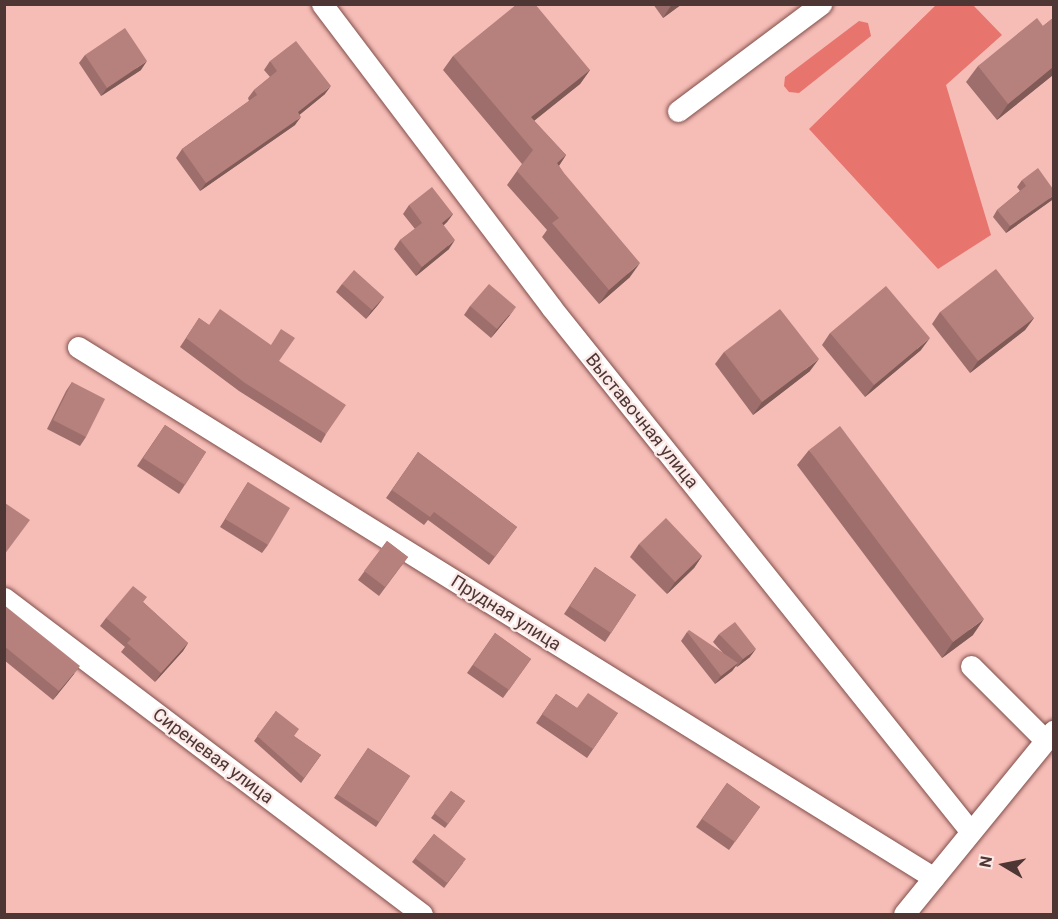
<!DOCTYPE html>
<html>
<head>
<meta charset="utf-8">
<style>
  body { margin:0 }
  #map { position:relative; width:1058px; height:919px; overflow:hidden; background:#f6bdb7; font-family:Roboto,sans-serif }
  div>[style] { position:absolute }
  .green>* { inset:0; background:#e7746d }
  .roads { filter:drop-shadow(0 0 2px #804e4a) drop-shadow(0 0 2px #804e4a) }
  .minor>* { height:21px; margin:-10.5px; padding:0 10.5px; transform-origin:10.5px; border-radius:10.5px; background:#fff }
  .wall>* { inset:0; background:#9d6e6b }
  .shaded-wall>* { inset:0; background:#7f5a57 }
  .building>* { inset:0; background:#b6807c }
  span { translate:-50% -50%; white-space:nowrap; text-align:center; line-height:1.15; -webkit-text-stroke:4.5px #fbe9e7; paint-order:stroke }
  .street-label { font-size:18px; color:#4d3634 }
  .frame { position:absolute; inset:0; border:6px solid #4d3634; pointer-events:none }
  .north { position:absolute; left:974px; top:835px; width:60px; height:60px; -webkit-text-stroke:4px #fbe9e7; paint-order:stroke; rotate:280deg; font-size:16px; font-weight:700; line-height:24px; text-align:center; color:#4d3634 }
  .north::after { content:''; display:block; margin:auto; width:21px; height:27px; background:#4d3634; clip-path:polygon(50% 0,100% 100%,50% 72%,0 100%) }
</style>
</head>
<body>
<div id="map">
  <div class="green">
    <i style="clip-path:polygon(936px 5px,973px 5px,1002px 35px,946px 85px,991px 235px,938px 269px,809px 129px)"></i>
    <i style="clip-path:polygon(859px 21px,868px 23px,871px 36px,799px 93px,789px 92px,784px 86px,785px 77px)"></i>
  </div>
  <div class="roads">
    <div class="minor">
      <i style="left:322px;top:4px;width:380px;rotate:52.9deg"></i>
      <i style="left:551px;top:307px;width:672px;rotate:51.34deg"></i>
      <i style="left:678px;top:111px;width:179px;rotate:-36.8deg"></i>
      <i style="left:78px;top:347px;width:1007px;rotate:31.81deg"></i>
      <i style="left:4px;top:598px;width:524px;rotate:37.09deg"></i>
      <i style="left:971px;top:666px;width:105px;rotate:45deg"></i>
      <i style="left:904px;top:914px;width:237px;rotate:-50.8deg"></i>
    </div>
  </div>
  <div class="wall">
    <i style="clip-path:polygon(653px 4px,682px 4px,663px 18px)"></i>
    <i style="clip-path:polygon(1053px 18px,1053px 75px,997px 120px,966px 82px,978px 66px,1043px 26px)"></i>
    <i style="clip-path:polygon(85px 55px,141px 70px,101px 96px,79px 63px)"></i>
    <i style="clip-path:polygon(453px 56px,590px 70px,580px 84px,534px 121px,566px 155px,559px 166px,630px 277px,599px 304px,542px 237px,547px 230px,507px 185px,522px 164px,443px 70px)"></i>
    <i style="clip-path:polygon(270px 61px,325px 94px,299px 115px,295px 125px,200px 191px,176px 158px,182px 149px,249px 101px,248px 98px,254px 90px,270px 77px,264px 70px)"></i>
    <i style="clip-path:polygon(1022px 180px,1052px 200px,1006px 233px,993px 217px,997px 210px,1020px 191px,1017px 187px)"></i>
    <i style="clip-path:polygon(409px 205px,453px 214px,447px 222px,443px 226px,449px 249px,416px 276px,394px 249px,400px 240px,415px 229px,403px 214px)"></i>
    <i style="clip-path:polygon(342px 284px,384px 297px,366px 319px,336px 292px)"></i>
    <i style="clip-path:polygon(470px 306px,510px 315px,491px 338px,464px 315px)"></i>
    <i style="clip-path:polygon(940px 312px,1034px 318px,1025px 330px,970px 373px,932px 324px)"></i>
    <i style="clip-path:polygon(199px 318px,209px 325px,279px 361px,326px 434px,321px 443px,239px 391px,180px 347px)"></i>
    <i style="clip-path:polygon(830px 333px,921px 350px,865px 397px,822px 345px)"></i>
    <i style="clip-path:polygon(724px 352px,810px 371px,753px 415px,715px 364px)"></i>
    <i style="clip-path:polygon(72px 382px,86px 437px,80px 446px,47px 429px,66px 391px)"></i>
    <i style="clip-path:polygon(165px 425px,206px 452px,179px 494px,137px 466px)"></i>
    <i style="clip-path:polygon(809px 450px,973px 635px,942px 658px,797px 465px)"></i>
    <i style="clip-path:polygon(418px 452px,517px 527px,489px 565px,428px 520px,424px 525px,386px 498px)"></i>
    <i style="clip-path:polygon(248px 482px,268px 545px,262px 553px,220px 527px)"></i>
    <i style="clip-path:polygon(387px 541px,408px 557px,379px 596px,358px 580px)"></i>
    <i style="clip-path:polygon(639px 544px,702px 556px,694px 568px,667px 594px,630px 557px)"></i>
    <i style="clip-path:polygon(595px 567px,636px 595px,605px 642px,564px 614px)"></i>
    <i style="clip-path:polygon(143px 602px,188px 643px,183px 651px,155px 682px,121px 652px,125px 647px,100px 626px,106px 618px)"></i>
    <i style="clip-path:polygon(4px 605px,74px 674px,53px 700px,4px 660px)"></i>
    <i style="clip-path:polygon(687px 632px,723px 653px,713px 642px,719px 634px,750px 657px,737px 667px,736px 666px,732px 671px,715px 684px,681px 641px)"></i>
    <i style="clip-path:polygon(495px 633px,531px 659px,503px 698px,467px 673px)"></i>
    <i style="clip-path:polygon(556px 694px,577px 708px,618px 713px,587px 758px,536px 723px)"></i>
    <i style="clip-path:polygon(276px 711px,294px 736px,321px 755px,301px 783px,254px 741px)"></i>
    <i style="clip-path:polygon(368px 748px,410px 776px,376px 827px,334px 798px)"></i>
    <i style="clip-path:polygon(727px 783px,760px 807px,729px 850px,696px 827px)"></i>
    <i style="clip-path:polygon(451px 791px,465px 801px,445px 828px,431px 818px)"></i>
    <i style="clip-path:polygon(434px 834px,463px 863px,444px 888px,412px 862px)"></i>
  </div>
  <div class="shaded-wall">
    <i style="clip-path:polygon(672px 4px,682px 4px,663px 18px)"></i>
    <i style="clip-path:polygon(147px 61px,141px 70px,101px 96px,107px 88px)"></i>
    <i style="clip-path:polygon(1053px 67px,1053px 75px,997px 120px,1008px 104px)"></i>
    <i style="clip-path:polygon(590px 70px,580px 84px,521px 131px,531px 117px)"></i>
    <i style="clip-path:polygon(331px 86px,325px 94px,292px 121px,298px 112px)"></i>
    <i style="clip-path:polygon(301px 117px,295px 125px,200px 191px,206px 183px)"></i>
    <i style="clip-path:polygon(566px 155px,556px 170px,557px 163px)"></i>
    <i style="clip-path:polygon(1053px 196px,1053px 198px,1052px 200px,1006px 233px,1010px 226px)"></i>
    <i style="clip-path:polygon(453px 214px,447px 222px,436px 232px,442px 223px)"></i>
    <i style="clip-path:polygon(455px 240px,449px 249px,416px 276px,422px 267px)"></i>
    <i style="clip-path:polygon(640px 263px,630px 277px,599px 304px,609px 290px)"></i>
    <i style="clip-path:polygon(384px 297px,378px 305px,366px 319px,372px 310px)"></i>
    <i style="clip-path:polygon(516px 307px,510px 315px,491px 338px,497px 329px)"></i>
    <i style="clip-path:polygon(1034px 318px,1025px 330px,970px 373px,978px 361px)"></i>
    <i style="clip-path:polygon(930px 338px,921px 350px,865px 397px,874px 385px)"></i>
    <i style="clip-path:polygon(819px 359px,810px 371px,753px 415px,762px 402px)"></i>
    <i style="clip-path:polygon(702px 556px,694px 568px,667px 594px,675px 582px)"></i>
    <i style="clip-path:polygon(984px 619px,973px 635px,942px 658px,953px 642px)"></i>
    <i style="clip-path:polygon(188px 643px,183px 651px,155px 682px,161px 673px)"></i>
    <i style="clip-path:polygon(756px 649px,750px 657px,737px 667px,743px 659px)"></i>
    <i style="clip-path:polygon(738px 663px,732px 671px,715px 684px,721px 676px)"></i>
    <i style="clip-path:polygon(80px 666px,74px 674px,53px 700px,59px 691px)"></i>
  </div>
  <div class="building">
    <i style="clip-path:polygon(517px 4px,535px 4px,590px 70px,531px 117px,566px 155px,557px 163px,564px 173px,640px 263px,609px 290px,552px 223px,559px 218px,517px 171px,533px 150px,453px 56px)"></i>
    <i style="clip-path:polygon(1037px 18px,1043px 26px,1053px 18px,1053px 67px,1008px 104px,978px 66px)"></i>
    <i style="clip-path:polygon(125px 28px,147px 61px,107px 88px,85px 55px)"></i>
    <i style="clip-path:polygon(296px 41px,331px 86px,298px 112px,301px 117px,206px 183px,182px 149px,257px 95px,254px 90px,277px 71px,270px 61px)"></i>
    <i style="clip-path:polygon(1038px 168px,1053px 189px,1053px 196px,1010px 226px,997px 210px,1026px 186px,1022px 180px)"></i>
    <i style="clip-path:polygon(432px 187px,453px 214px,442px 223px,455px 240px,422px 267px,400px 240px,422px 223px,409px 205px)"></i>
    <i style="clip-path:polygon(996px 269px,1034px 318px,978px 361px,940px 312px)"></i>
    <i style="clip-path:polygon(354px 270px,384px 297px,372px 310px,342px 284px)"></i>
    <i style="clip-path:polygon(489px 284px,516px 307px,497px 329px,470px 306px)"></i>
    <i style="clip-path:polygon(886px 286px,930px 338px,874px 385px,830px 333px)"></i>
    <i style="clip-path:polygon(220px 309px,271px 345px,281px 329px,295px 338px,279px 361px,346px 405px,326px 434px,245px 383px,186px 338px,199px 318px,209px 325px)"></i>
    <i style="clip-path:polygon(780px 309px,819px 359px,762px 402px,724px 352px)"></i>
    <i style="clip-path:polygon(72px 382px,105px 399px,86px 437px,53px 420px)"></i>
    <i style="clip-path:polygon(165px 425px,206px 452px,185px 485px,143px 458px)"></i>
    <i style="clip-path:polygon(840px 426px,984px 619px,953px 642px,809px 450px)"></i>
    <i style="clip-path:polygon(418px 452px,517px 527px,495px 557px,434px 512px,430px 517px,392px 490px)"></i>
    <i style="clip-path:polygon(248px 482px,290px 508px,268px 545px,225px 519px)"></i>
    <i style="clip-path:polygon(5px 503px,30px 520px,4px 555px,4px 504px)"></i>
    <i style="clip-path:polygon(666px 518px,702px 556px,675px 582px,639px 544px)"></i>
    <i style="clip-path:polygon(387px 541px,408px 557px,385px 587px,364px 571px)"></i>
    <i style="clip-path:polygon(595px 567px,636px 595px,611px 633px,570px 606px)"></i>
    <i style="clip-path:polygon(133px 586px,147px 597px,143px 602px,188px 643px,161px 673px,127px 643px,131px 639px,106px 618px)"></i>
    <i style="clip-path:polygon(4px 605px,80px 666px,59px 691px,4px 646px)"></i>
    <i style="clip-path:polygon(735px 622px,756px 649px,743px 659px,719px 634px)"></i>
    <i style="clip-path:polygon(689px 630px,738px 663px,721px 676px,687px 632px)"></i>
    <i style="clip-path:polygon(495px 633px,531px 659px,509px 690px,473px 665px)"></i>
    <i style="clip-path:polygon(588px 693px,618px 713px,593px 749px,542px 714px,556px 694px,577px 708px)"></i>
    <i style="clip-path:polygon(276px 711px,299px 729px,294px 736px,321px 755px,304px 778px,257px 736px)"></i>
    <i style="clip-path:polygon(368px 748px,410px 776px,379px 822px,337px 794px)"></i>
    <i style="clip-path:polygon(727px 783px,760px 807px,735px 842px,702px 819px)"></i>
    <i style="clip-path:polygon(451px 791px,465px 801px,448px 824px,434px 813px)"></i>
    <i style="clip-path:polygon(434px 834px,466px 859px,447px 883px,415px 858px)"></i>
  </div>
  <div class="street-label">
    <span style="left:642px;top:421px;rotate:51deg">Выставочная улица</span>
    <span style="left:506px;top:613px;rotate:32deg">Прудная улица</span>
    <span style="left:213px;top:756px;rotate:37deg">Сиреневая улица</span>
  </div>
  <div class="frame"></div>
  <div class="north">N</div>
</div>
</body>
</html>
